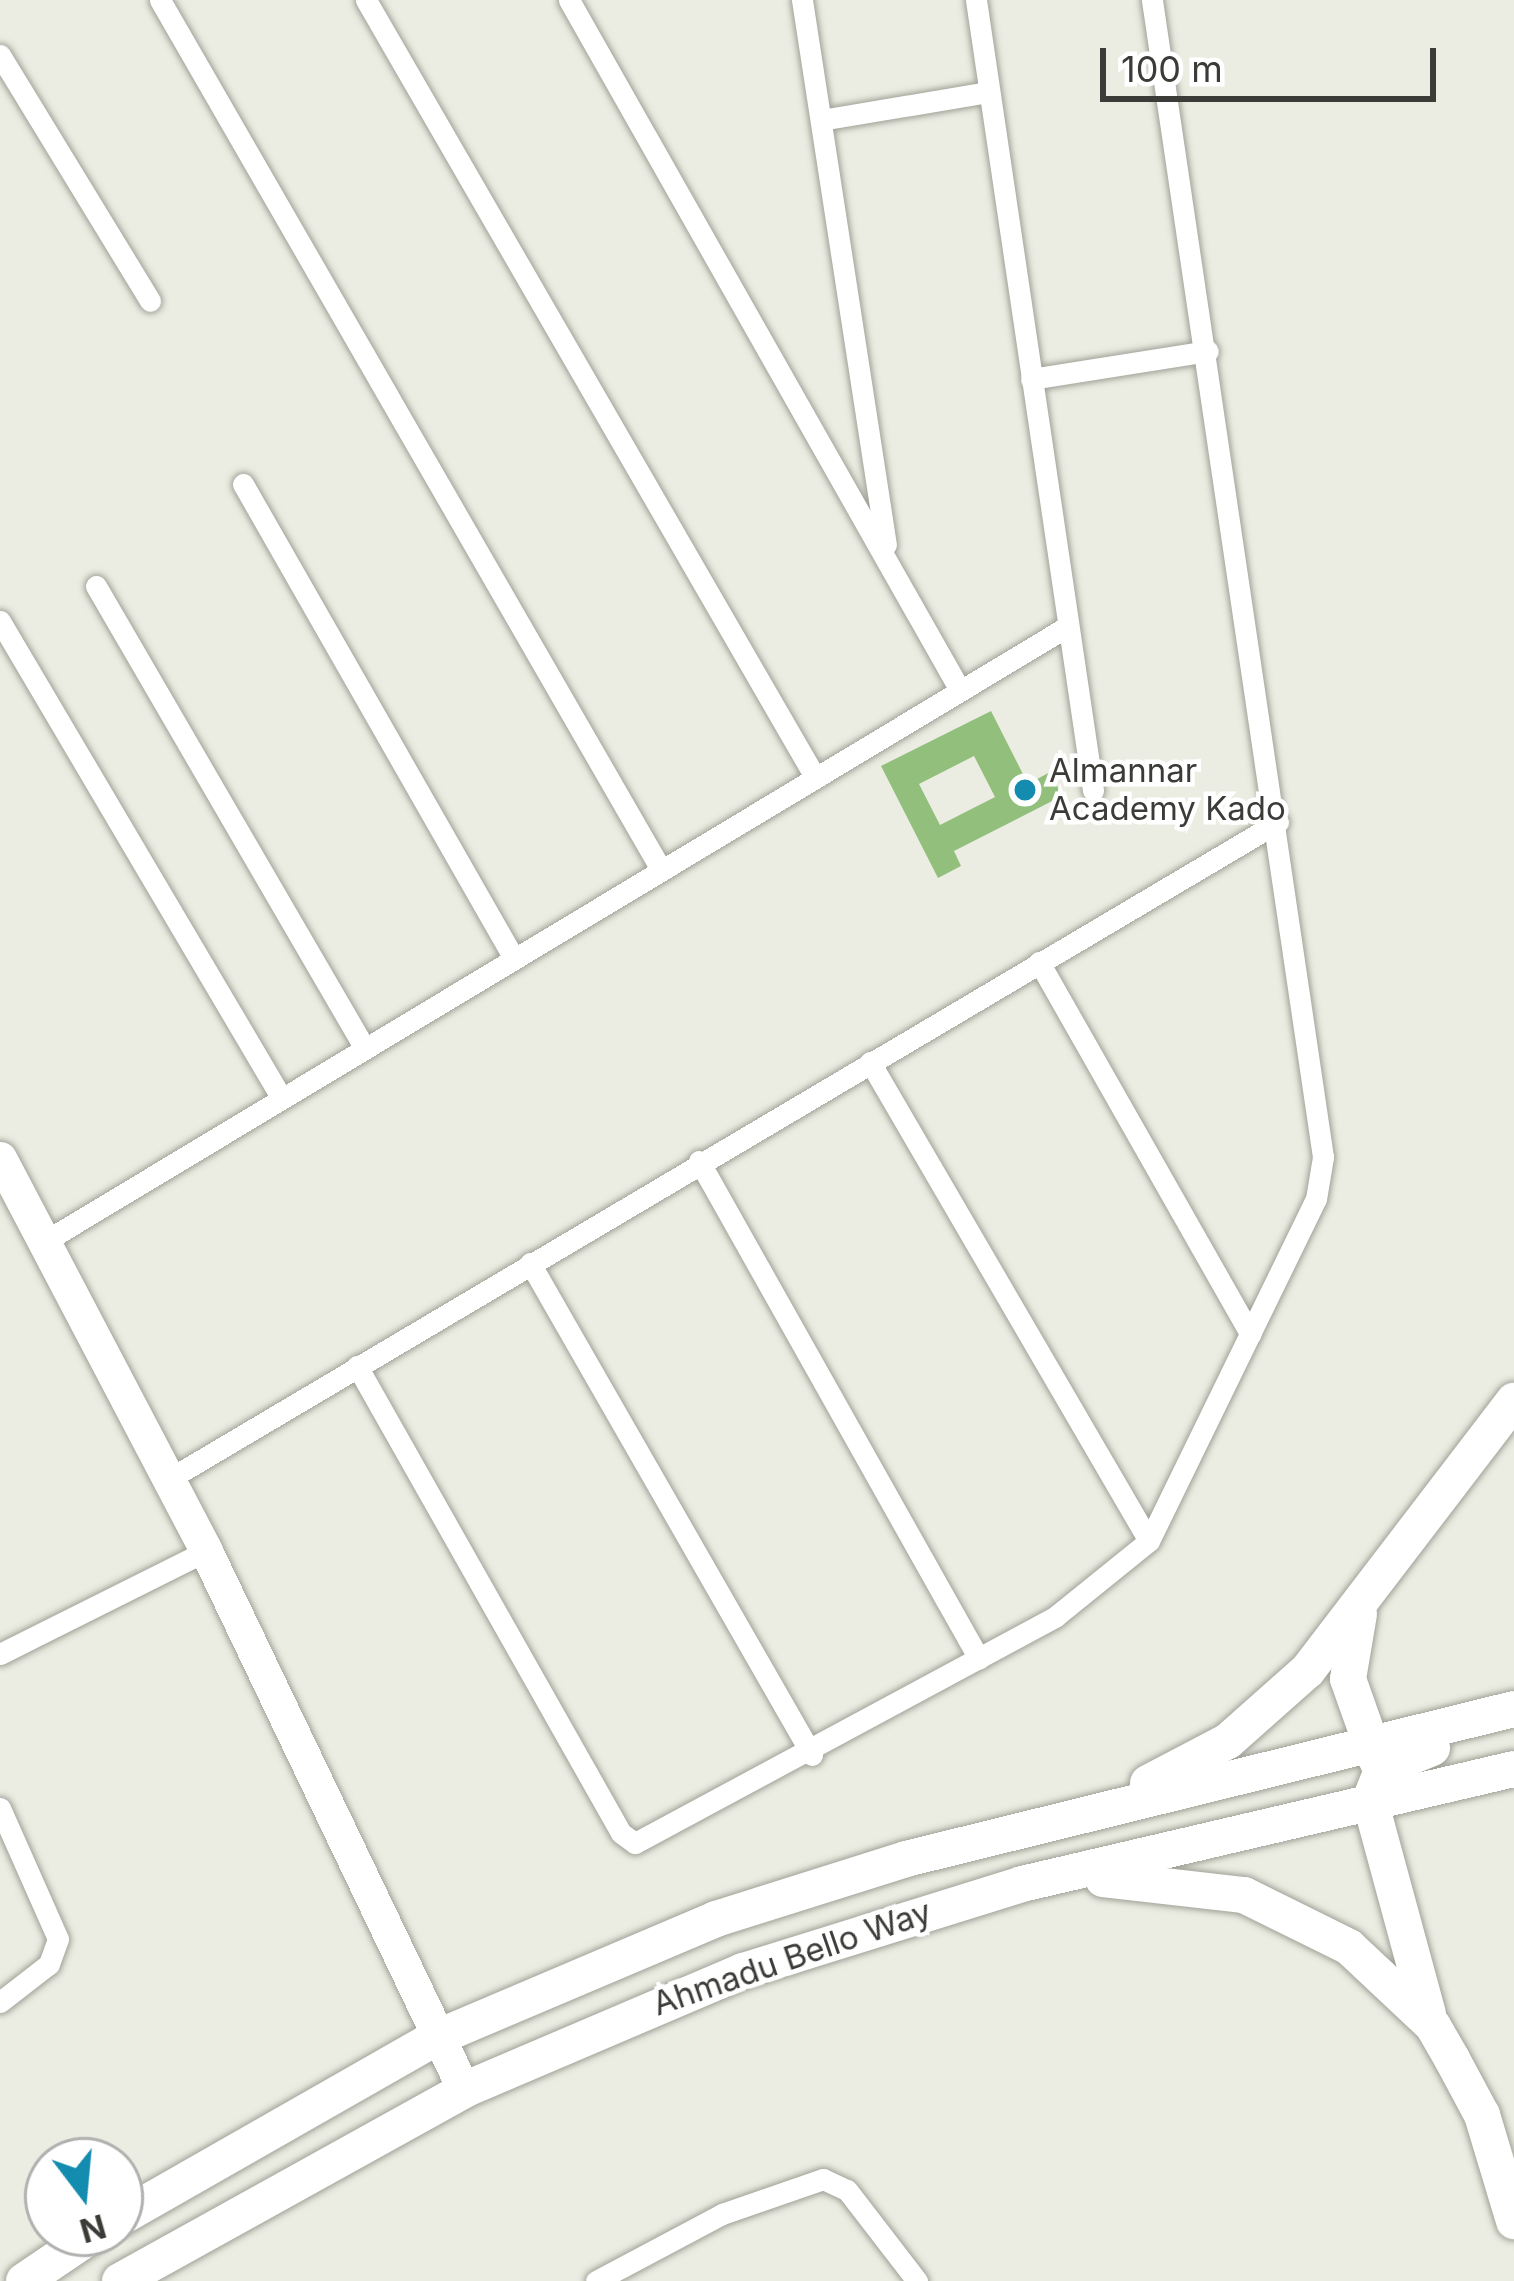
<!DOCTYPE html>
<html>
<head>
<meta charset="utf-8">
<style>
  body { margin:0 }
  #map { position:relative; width:1514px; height:2281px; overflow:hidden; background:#ebede2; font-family:Inter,sans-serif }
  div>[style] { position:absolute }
  .building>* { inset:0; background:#93bf7d }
  .roads { filter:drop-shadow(0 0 3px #a0a298) drop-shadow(0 0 3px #a0a298) }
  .street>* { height:21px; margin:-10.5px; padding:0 10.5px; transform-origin:10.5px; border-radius:10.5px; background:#fff }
  .secondary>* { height:33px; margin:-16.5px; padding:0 16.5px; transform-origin:16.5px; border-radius:16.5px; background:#fff }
  .primary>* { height:36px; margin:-18px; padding:0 18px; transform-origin:18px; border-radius:18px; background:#fff }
  .dots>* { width:33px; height:33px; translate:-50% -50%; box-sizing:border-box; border:6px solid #fff; border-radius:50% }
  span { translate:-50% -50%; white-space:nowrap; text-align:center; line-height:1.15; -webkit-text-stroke:9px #fff; paint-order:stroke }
  .poi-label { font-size:33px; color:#3b3c38 }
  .left { translate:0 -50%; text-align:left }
  .street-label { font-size:33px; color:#3b3c38 }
  .north { position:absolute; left:24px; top:2137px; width:120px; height:120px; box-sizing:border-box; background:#fff; border:3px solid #b1b1af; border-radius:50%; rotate:164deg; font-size:33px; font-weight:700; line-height:48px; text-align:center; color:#3b3c38 }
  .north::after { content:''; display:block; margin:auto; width:42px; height:54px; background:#148caf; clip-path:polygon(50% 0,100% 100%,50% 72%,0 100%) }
  .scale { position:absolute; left:1100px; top:48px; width:336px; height:54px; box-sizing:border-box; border:6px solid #3b3c38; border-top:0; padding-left:15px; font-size:36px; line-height:42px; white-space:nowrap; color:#3b3c38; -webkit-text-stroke:9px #fff; paint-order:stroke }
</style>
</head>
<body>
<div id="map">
  <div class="building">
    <i style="clip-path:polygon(evenodd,991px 711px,1028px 784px,1050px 772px,1062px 796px,954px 851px,961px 866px,938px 878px,881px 766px,991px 711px,974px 756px,995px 797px,940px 825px,919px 784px,974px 756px)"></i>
  </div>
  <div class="roads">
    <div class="street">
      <i style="left:160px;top:0;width:999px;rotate:60.05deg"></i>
      <i style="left:366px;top:0;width:892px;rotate:59.98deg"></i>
      <i style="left:569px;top:0;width:787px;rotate:60.47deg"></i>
      <i style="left:802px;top:0;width:551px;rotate:81.24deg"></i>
      <i style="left:976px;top:0;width:799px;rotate:81.58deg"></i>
      <i style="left:0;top:55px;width:288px;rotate:58.6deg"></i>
      <i style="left:821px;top:120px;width:170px;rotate:-9.5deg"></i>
      <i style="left:1031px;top:379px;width:179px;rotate:-9deg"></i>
      <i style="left:243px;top:484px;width:542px;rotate:60.27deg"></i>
      <i style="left:96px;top:586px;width:533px;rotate:59.83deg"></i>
      <i style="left:0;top:621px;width:553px;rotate:59.45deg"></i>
      <i style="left:1039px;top:962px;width:428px;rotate:60.4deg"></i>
      <i style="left:870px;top:1062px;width:554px;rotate:59.78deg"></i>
      <i style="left:699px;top:1161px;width:571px;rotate:60.65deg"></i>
      <i style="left:47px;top:1240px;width:1191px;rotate:-31.02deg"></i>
      <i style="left:530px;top:1263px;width:567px;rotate:60.18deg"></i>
      <i style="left:357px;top:1366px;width:536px;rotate:60.52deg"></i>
      <i style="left:621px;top:1833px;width:17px;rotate:36deg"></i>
      <i style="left:635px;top:1843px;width:478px;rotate:-28.3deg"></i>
      <i style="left:1056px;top:1616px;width:119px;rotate:-38.9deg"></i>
      <i style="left:1149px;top:1541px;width:381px;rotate:-64deg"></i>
      <i style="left:1316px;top:1199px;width:43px;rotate:-80.5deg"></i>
      <i style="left:1323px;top:1157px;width:1170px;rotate:-98.41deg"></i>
      <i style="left:169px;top:1479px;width:1289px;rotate:-30.64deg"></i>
      <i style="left:0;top:1654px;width:230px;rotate:-26.6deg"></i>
      <i style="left:0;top:1808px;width:143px;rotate:66.1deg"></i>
      <i style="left:58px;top:1939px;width:27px;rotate:110deg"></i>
      <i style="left:49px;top:1964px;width:62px;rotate:142.2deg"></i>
      <i style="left:596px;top:2281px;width:143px;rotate:-28deg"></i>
      <i style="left:722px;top:2214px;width:107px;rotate:-19.1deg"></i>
      <i style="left:823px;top:2179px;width:26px;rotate:25deg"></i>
      <i style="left:847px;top:2190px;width:115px;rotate:52.4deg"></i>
    </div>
    <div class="secondary">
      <i style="left:0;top:1158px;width:444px;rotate:62.3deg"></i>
      <i style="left:206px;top:1551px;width:598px;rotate:64.42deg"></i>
    </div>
    <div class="primary">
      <i style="left:1359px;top:1614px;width:66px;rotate:99.6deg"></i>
      <i style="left:1348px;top:1679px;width:87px;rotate:70.5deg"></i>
      <i style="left:1148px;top:1783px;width:90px;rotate:-27.7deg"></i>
      <i style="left:1228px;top:1741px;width:107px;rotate:-41.6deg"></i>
      <i style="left:1308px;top:1670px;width:339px;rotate:-52.6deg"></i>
      <i style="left:1103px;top:1879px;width:142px;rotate:6.5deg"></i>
      <i style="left:1244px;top:1895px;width:117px;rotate:26.3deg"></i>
      <i style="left:1349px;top:1947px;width:115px;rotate:43.2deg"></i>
      <i style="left:1433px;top:2026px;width:38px;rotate:60deg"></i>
      <i style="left:1452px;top:2059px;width:64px;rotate:61.8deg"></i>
      <i style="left:1482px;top:2115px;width:111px;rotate:73.2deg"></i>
      <i style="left:1428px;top:2014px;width:222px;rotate:-105.2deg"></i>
      <i style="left:1370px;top:1800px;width:35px;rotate:-68deg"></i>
      <i style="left:1383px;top:1768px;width:53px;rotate:-22.2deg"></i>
      <i style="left:120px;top:2218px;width:364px;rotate:-29.7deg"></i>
      <i style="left:436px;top:2038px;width:304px;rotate:-23deg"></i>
      <i style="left:716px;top:1919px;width:199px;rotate:-17.5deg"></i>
      <i style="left:906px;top:1859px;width:626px;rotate:-13.86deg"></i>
      <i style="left:24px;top:2281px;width:86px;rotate:-34.1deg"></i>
      <i style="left:120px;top:2281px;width:393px;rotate:-29deg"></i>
      <i style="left:464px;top:2090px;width:303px;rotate:-23.1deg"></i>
      <i style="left:743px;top:1971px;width:292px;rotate:-17.3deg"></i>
      <i style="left:1022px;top:1884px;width:505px;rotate:-13.16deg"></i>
    </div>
  </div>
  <div class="dots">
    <i style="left:1025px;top:790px;background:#148caf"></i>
  </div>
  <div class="poi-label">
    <span class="left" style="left:1049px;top:790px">Almannar<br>Academy Kado</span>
  </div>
  <div class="street-label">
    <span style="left:792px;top:1958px;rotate:-19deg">Ahmadu Bello Way</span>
  </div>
  <div class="north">N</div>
  <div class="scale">100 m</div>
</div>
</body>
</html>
